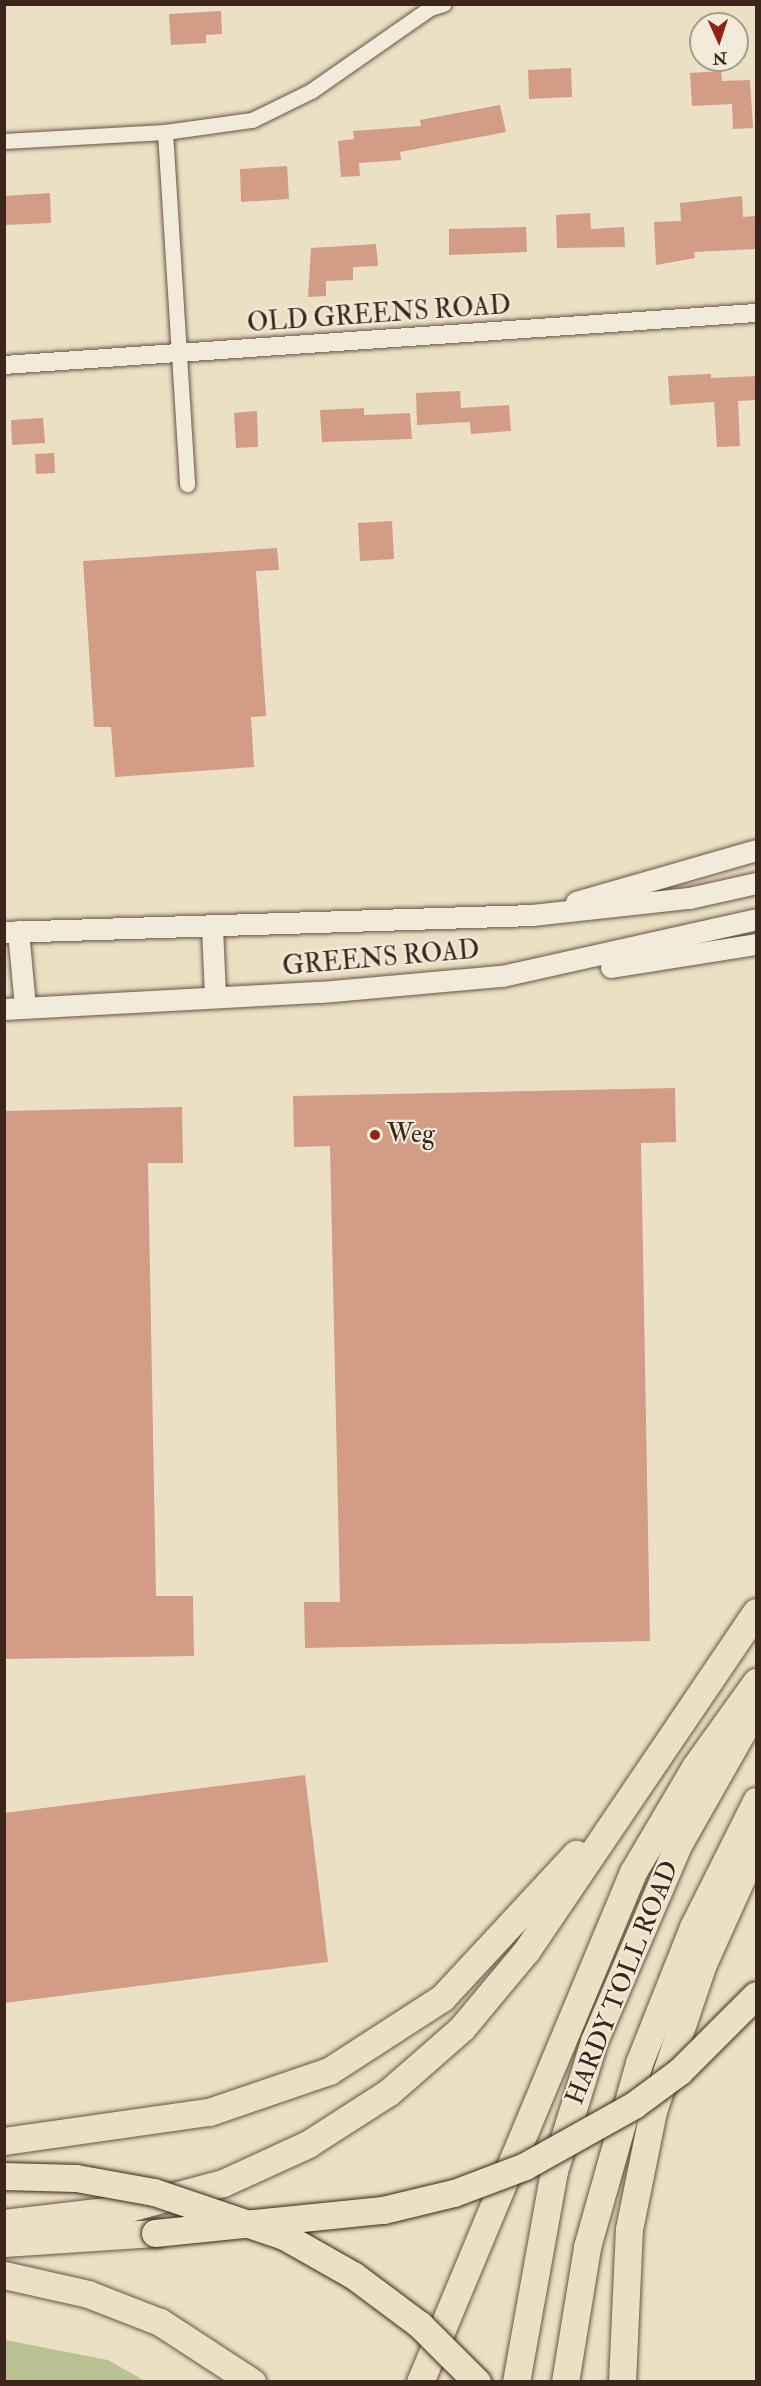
<!DOCTYPE html>
<html>
<head>
<meta charset="utf-8">
<style>
  body { margin:0 }
  #map { position:relative; width:761px; height:2386px; overflow:hidden; background:#ebe0c4; font-family:"IM FELL Double Pica",serif }
  div>[style] { position:absolute }
  .green>* { inset:0; background:#bac192 }
  .building>* { inset:0; background:#d29c87 }
  .roads { filter:drop-shadow(0 0 2px #685446) drop-shadow(0 0 2px #685446) }
  .minor>* { height:15px; margin:-7.5px; padding:0 7.5px; transform-origin:7.5px; border-radius:7.5px; background:#f2ebd9 }
  .tertiary>* { height:18px; margin:-9px; padding:0 9px; transform-origin:9px; border-radius:9px; background:#f2ebd9 }
  .secondary>* { height:21px; margin:-10.5px; padding:0 10.5px; transform-origin:10.5px; border-radius:10.5px; background:#f2ebd9 }
  .motorway>* { height:27px; margin:-13.5px; padding:0 13.5px; transform-origin:13.5px; border-radius:13.5px; background:#ebe0c4 }
  .bridges { filter:drop-shadow(0 0 2px #3c261c) drop-shadow(0 0 2px #3c261c) }
  .motorway-bridge>* { height:27px; margin:-13.5px; padding:0 13.5px; transform-origin:13.5px; border-radius:13.5px; background:#ebe0c4 }
  .dots>* { width:16px; height:16px; translate:-50% -50%; box-sizing:border-box; border:3px solid #f2ebd9; border-radius:50% }
  span { translate:-50% -50%; white-space:nowrap; text-align:center; line-height:1.15; -webkit-text-stroke:4.5px #f2ebd9; paint-order:stroke }
  .street-label { font-size:26px; color:#3c261c }
  .poi-label { font-size:26px; color:#3c261c }
  .left { translate:0 -50%; text-align:left }
  .frame { position:absolute; inset:0; border:6px solid #3c261c; pointer-events:none }
  .north { position:absolute; left:689px; top:12px; width:60px; height:60px; box-sizing:border-box; background:#f2ebd9; border:2px solid #a99c8d; border-radius:50%; rotate:177deg; font-size:16px; font-weight:700; line-height:24px; text-align:center; color:#3c261c }
  .north::after { content:''; display:block; margin:auto; width:21px; height:27px; background:#8f2418; clip-path:polygon(50% 0,100% 100%,50% 72%,0 100%) }
</style>
</head>
<body>
<div id="map">
  <div class="green">
    <i style="clip-path:polygon(5px 2340px,108px 2360px,145px 2381px,5px 2381px)"></i>
  </div>
  <div class="building">
    <i style="clip-path:polygon(221px 11px,222px 34px,206px 35px,206px 43px,171px 45px,169px 14px)"></i>
    <i style="clip-path:polygon(571px 68px,572px 97px,529px 99px,528px 70px)"></i>
    <i style="clip-path:polygon(721px 71px,722px 81px,750px 80px,753px 128px,733px 129px,732px 104px,692px 106px,690px 73px)"></i>
    <i style="clip-path:polygon(500px 105px,506px 132px,400px 152px,401px 160px,359px 163px,360px 176px,341px 177px,338px 141px,354px 139px,353px 131px,421px 126px,420px 120px)"></i>
    <i style="clip-path:polygon(287px 166px,289px 199px,241px 202px,240px 169px)"></i>
    <i style="clip-path:polygon(50px 193px,51px 223px,4px 225px,4px 196px)"></i>
    <i style="clip-path:polygon(742px 196px,743px 217px,756px 216px,756px 249px,694px 252px,695px 258px,656px 265px,654px 222px,681px 221px,680px 203px)"></i>
    <i style="clip-path:polygon(590px 213px,591px 229px,624px 227px,625px 247px,557px 248px,556px 215px)"></i>
    <i style="clip-path:polygon(526px 227px,527px 252px,449px 255px,449px 229px)"></i>
    <i style="clip-path:polygon(376px 244px,378px 266px,353px 267px,353px 280px,326px 281px,326px 296px,308px 297px,311px 248px)"></i>
    <i style="clip-path:polygon(711px 374px,711px 378px,756px 376px,756px 400px,738px 401px,740px 446px,717px 447px,714px 402px,670px 405px,668px 376px)"></i>
    <i style="clip-path:polygon(460px 391px,461px 408px,509px 405px,511px 431px,471px 434px,470px 422px,417px 425px,416px 393px)"></i>
    <i style="clip-path:polygon(364px 408px,364px 415px,410px 413px,412px 439px,322px 442px,320px 410px)"></i>
    <i style="clip-path:polygon(257px 411px,258px 447px,236px 448px,234px 413px)"></i>
    <i style="clip-path:polygon(43px 418px,45px 443px,12px 445px,11px 420px)"></i>
    <i style="clip-path:polygon(54px 453px,55px 473px,36px 474px,35px 454px)"></i>
    <i style="clip-path:polygon(392px 521px,394px 559px,360px 561px,358px 523px)"></i>
    <i style="clip-path:polygon(277px 548px,279px 570px,256px 571px,266px 716px,251px 717px,254px 767px,115px 777px,111px 727px,94px 727px,83px 561px)"></i>
    <i style="clip-path:polygon(675px 1088px,676px 1142px,641px 1143px,650px 1641px,305px 1648px,304px 1602px,340px 1602px,330px 1146px,294px 1147px,293px 1096px)"></i>
    <i style="clip-path:polygon(182px 1107px,183px 1163px,148px 1163px,156px 1596px,193px 1596px,194px 1656px,4px 1659px,4px 1111px)"></i>
    <i style="clip-path:polygon(305px 1775px,328px 1962px,4px 2003px,4px 1813px)"></i>
  </div>
  <div class="roads">
    <div class="minor">
      <i style="left:165px;top:132px;width:353px;rotate:86.4deg"></i>
      <i style="left:4px;top:141px;width:161px;rotate:-3.2deg"></i>
      <i style="left:165px;top:132px;width:88px;rotate:-7.9deg"></i>
      <i style="left:252px;top:120px;width:66px;rotate:-26.2deg"></i>
      <i style="left:311px;top:91px;width:145px;rotate:-34.9deg"></i>
      <i style="left:430px;top:8px;width:14px;rotate:-17deg"></i>
    </div>
    <div class="tertiary">
      <i style="left:4px;top:365px;width:754px;rotate:-3.96deg"></i>
    </div>
    <div class="secondary">
      <i style="left:576px;top:902px;width:187px;rotate:-16.1deg"></i>
      <i style="left:212px;top:927px;width:70px;rotate:87.5deg"></i>
      <i style="left:18px;top:931px;width:76px;rotate:84.7deg"></i>
      <i style="left:4px;top:932px;width:528px;rotate:-1.84deg"></i>
      <i style="left:532px;top:915px;width:158px;rotate:-6.2deg"></i>
      <i style="left:689px;top:898px;width:69px;rotate:-12.6deg"></i>
      <i style="left:611px;top:967px;width:147px;rotate:-9deg"></i>
      <i style="left:4px;top:1009px;width:317px;rotate:-3.1deg"></i>
      <i style="left:321px;top:992px;width:182px;rotate:-5.1deg"></i>
      <i style="left:502px;top:976px;width:260px;rotate:-12.6deg"></i>
    </div>
    <div class="motorway">
      <i style="left:4px;top:2141px;width:207px;rotate:-8.1deg"></i>
      <i style="left:209px;top:2112px;width:127px;rotate:-18.9deg"></i>
      <i style="left:329px;top:2071px;width:135px;rotate:-32.9deg"></i>
      <i style="left:442px;top:1998px;width:197px;rotate:-47.1deg"></i>
      <i style="left:4px;top:2223px;width:126px;rotate:-6.8deg"></i>
      <i style="left:129px;top:2208px;width:97px;rotate:-14.9deg"></i>
      <i style="left:223px;top:2183px;width:94px;rotate:-24.6deg"></i>
      <i style="left:308px;top:2144px;width:96px;rotate:-32.7deg"></i>
      <i style="left:389px;top:2092px;width:97px;rotate:-41.2deg"></i>
      <i style="left:462px;top:2028px;width:102px;rotate:-50.2deg"></i>
      <i style="left:527px;top:1950px;width:408px;rotate:-55.9deg"></i>
      <i style="left:4px;top:2243px;width:151px;rotate:-3.8deg"></i>
      <i style="left:4px;top:2275px;width:86px;rotate:12.7deg"></i>
      <i style="left:88px;top:2294px;width:77px;rotate:21.3deg"></i>
      <i style="left:160px;top:2322px;width:110px;rotate:33.1deg"></i>
      <i style="left:420px;top:2382px;width:553px;rotate:-67.33deg"></i>
      <i style="left:633px;top:1872px;width:122px;rotate:-59.4deg"></i>
      <i style="left:695px;top:1767px;width:105px;rotate:-54.3deg"></i>
      <i style="left:516px;top:2382px;width:214px;rotate:-79.8deg"></i>
      <i style="left:554px;top:2171px;width:136px;rotate:-72.9deg"></i>
      <i style="left:594px;top:2041px;width:215px;rotate:-66.8deg"></i>
      <i style="left:679px;top:1843px;width:152px;rotate:-60.4deg"></i>
      <i style="left:565px;top:2382px;width:137px;rotate:-80.7deg"></i>
      <i style="left:587px;top:2247px;width:191px;rotate:-74.2deg"></i>
      <i style="left:639px;top:2063px;width:146px;rotate:-68.3deg"></i>
      <i style="left:693px;top:1927px;width:141px;rotate:-63.4deg"></i>
      <i style="left:622px;top:2382px;width:153px;rotate:-87.4deg"></i>
      <i style="left:629px;top:2229px;width:120px;rotate:-78.5deg"></i>
      <i style="left:653px;top:2111px;width:153px;rotate:-71.3deg"></i>
      <i style="left:702px;top:1966px;width:132px;rotate:-65.8deg"></i>
    </div>
  </div>
  <div class="bridges">
    <div class="motorway-bridge">
      <i style="left:4px;top:2176px;width:72px;rotate:1.6deg"></i>
      <i style="left:76px;top:2178px;width:79px;rotate:10.2deg"></i>
      <i style="left:154px;top:2192px;width:137px;rotate:18.7deg"></i>
      <i style="left:284px;top:2236px;width:79px;rotate:29.5deg"></i>
      <i style="left:353px;top:2275px;width:84px;rotate:36.7deg"></i>
      <i style="left:420px;top:2325px;width:81px;rotate:45deg"></i>
      <i style="left:155px;top:2233px;width:229px;rotate:-5.8deg"></i>
      <i style="left:383px;top:2210px;width:73px;rotate:-13.5deg"></i>
      <i style="left:454px;top:2193px;width:76px;rotate:-20.8deg"></i>
      <i style="left:525px;top:2166px;width:125px;rotate:-29.2deg"></i>
      <i style="left:634px;top:2105px;width:57px;rotate:-36.5deg"></i>
      <i style="left:680px;top:2071px;width:107px;rotate:-45deg"></i>
    </div>
  </div>
  <div class="dots">
    <i style="left:375px;top:1135px;background:#8f2418"></i>
  </div>
  <div class="street-label">
    <span style="left:379px;top:315px;rotate:-4deg">OLD GREENS ROAD</span>
    <span style="left:381px;top:959px;rotate:-5deg">GREENS ROAD</span>
    <span style="left:623px;top:1983px;rotate:-68deg">HARDY TOLL ROAD</span>
  </div>
  <div class="poi-label">
    <span class="left" style="left:387px;top:1135px">Weg</span>
  </div>
  <div class="frame"></div>
  <div class="north">N</div>
</div>
</body>
</html>
